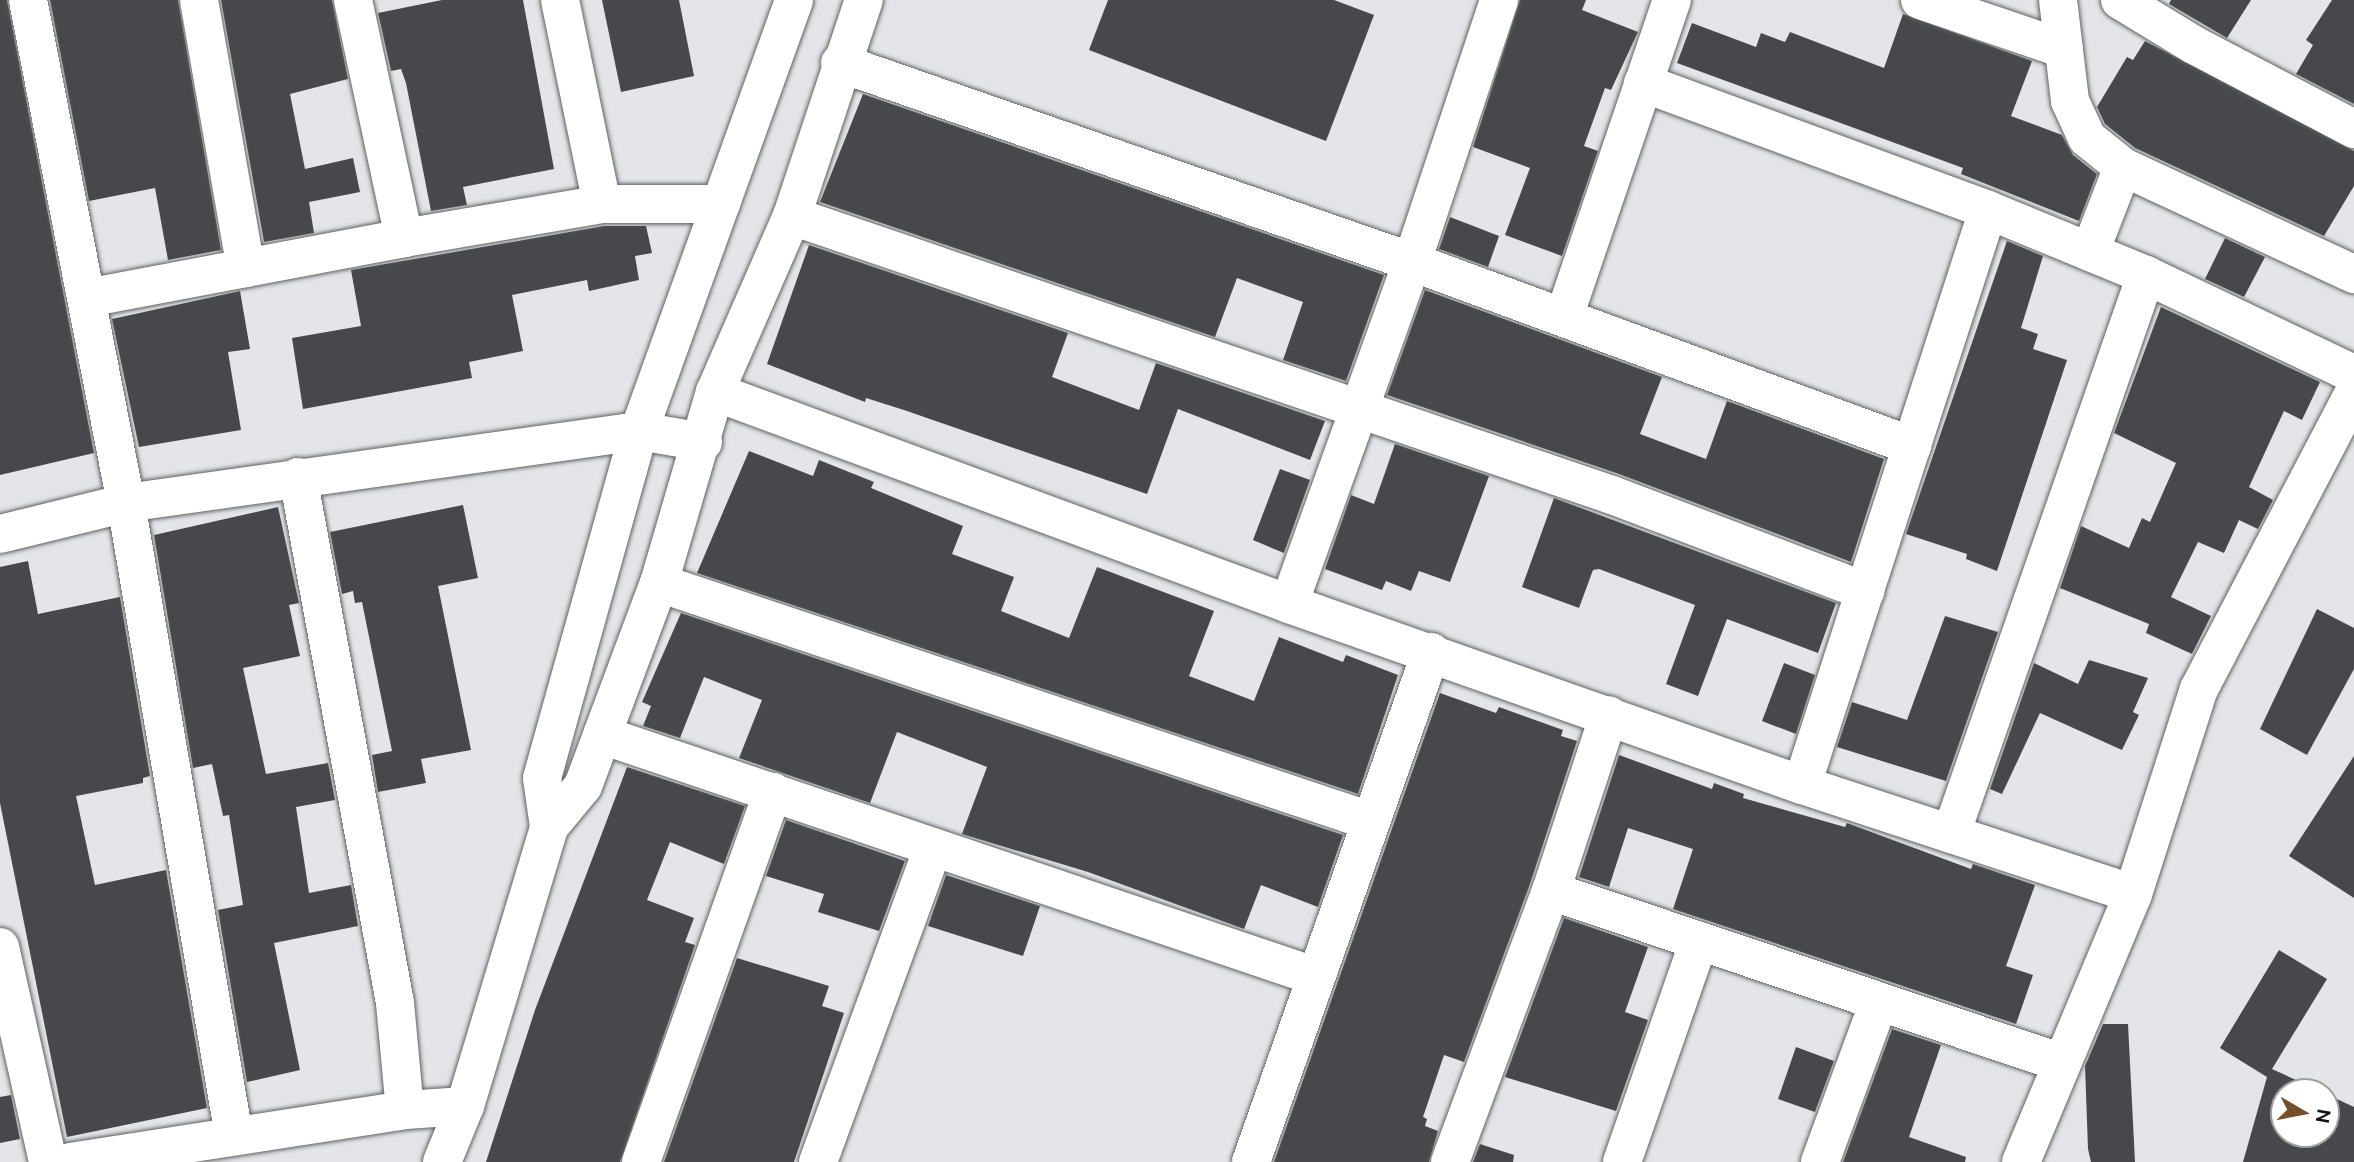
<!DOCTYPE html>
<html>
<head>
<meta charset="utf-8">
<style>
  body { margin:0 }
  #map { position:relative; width:2354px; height:1162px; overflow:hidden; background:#e4e5e8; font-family:Ubuntu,sans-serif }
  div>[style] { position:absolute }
  .building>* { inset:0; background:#47484b }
  .roads { filter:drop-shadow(0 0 2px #606163) drop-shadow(0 0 2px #606163) }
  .minor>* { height:38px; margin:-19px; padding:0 19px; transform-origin:19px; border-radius:19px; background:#fff }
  span { translate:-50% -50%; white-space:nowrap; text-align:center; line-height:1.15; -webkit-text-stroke:7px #fff; paint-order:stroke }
  .north { position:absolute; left:2270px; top:1078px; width:70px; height:70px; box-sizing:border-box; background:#fff; border:2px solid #9f9fa0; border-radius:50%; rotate:100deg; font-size:19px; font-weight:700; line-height:28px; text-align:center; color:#101011 }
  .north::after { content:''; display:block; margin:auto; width:24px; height:32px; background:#754f2b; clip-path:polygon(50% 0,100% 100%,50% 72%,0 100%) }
</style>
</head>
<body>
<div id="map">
  <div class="building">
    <i style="clip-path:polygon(0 0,7px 0,94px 453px,0 475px)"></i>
    <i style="clip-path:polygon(50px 0,178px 0,221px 250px,168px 260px,155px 188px,89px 201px)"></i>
    <i style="clip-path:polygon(221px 0,332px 0,348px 79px,290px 94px,305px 169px,353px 158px,360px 192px,309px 202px,314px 233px,264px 242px)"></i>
    <i style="clip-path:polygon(442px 0,523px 0,554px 169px,463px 187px,467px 205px,431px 211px,406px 83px,401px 69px,391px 71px,378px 13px)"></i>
    <i style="clip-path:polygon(602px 0,679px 0,694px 76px,621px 92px)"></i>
    <i style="clip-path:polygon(1108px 0,1334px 0,1374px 15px,1326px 141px,1089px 50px)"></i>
    <i style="clip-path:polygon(1520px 0,1586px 0,1582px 10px,1638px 32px,1611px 90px,1605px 88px,1584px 146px,1598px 151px,1562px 256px,1505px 235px,1530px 168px,1473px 147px)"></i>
    <i style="clip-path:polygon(2171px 0,2251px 0,2227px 38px,2169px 4px)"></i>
    <i style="clip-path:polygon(2332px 0,2354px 0,2354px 104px,2296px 74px,2313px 45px,2306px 40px)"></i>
    <i style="clip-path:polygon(1903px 14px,2032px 61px,2011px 116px,2062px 135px,2073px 155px,2097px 174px,2079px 221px,1961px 174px,1963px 168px,1677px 63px,1692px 23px,1756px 47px,1761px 33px,1785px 42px,1790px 32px,1884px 68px)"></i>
    <i style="clip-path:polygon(2145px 41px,2354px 151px,2354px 186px,2324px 236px,2135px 148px,2105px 124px,2097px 107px,2127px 57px,2133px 60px)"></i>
    <i style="clip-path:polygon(863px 94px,1384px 275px,1346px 381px,1283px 360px,1303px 302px,1237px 278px,1215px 337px,820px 202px)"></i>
    <i style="clip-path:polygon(1450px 217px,1499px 236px,1488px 267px,1439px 249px)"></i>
    <i style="clip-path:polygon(604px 226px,646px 226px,652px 253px,635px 256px,639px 280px,589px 291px,587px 280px,512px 295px,523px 351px,469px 362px,472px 378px,303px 409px,292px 338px,361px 326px,351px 270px)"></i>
    <i style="clip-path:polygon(2225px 238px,2265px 257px,2244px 297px,2205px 279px)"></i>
    <i style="clip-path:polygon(2007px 241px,2043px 256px,2021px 328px,2038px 334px,2033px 349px,2067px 360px,1997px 571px,1966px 559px,1967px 554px,1906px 534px)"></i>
    <i style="clip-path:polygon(809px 245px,1068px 333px,1052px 377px,1139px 410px,1156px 363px,1325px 421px,1310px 460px,1178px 409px,1147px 494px,904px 410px,866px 398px,865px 402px,767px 364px)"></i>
    <i style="clip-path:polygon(1425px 290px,1662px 377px,1640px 434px,1706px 459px,1727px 401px,1884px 459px,1851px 562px,1619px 474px,1387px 395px)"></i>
    <i style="clip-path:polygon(240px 291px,250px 349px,228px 352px,241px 430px,139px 447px,112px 319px)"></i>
    <i style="clip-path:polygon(2161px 307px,2320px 382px,2302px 420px,2284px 411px,2249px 487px,2273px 500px,2258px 529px,2239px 520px,2224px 553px,2198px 542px,2171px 597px,2211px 616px,2192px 654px,2146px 633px,2149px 624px,2060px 588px,2081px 526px,2129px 548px,2142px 518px,2150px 522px,2176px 463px,2114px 433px)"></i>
    <i style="clip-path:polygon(1395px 444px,1489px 476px,1450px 582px,1419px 571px,1411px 591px,1386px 581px,1382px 590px,1325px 569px,1351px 495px,1374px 504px)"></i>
    <i style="clip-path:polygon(749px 451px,813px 476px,819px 460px,874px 482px,871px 488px,963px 526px,952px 554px,1014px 577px,1001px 611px,1069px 638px,1097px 567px,1214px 611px,1189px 676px,1254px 701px,1279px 637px,1343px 662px,1346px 655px,1398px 675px,1358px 794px,697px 573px)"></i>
    <i style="clip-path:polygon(1280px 469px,1310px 480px,1284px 553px,1253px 540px)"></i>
    <i style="clip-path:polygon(1554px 498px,1836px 603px,1818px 653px,1727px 619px,1698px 696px,1666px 684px,1695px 605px,1599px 569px,1593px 570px,1579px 608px,1522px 587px)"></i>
    <i style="clip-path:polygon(463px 505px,478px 578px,438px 586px,471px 750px,421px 759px,426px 783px,378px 792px,372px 755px,392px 751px,362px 602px,355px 603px,353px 591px,342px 594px,330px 532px)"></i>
    <i style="clip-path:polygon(278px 507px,299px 603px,289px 605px,300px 656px,243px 668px,266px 774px,328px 763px,335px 800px,296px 807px,309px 893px,351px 885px,358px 926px,274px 943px,300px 1070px,247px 1082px,218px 910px,243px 905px,229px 815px,223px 816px,212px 764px,193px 768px,154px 535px)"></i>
    <i style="clip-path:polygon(28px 561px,38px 614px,120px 597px,150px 776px,143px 778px,143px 783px,76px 796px,95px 885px,166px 870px,207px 1108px,67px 1137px,0 803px,0 567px)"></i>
    <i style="clip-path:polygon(2317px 609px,2354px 628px,2354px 669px,2307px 755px,2260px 729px)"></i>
    <i style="clip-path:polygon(681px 613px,1343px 835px,1318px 907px,1261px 885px,1244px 929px,1088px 872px,962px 834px,987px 767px,897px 732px,870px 803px,739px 758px,762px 700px,704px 677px,680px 738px,643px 726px,651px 706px,642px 702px)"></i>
    <i style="clip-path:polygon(1945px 616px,1998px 632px,1946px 781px,1837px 747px,1852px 702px,1907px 720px)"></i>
    <i style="clip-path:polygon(2089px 660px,2148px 678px,2133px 712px,2139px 715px,2122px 750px,2040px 713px,2002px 794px,1990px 789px,2034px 663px,2078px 684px)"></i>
    <i style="clip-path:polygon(1784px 663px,1815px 675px,1796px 734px,1762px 721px)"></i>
    <i style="clip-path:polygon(1440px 693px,1496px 713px,1499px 707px,1563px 730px,1561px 736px,1577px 741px,1530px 884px,1464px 1062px,1444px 1055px,1423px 1117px,1427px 1119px,1425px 1126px,1438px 1131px,1429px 1162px,1274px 1162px)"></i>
    <i style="clip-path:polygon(1619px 755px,1712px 789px,1714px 783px,1744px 794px,1743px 798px,1845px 827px,1847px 823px,1971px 869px,1973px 864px,2035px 885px,2006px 966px,2033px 975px,2016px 1024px,1673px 909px,1693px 849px,1628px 828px,1609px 887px,1579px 877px)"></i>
    <i style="clip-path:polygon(2354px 756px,2354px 898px,2289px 856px)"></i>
    <i style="clip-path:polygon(627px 767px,745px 806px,724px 864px,670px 842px,647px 900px,694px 918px,685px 942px,695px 945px,620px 1162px,486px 1162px,535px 1010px)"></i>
    <i style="clip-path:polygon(786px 820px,905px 861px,879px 931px,818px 912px,824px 894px,766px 876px)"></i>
    <i style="clip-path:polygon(946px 875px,1040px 906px,1023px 956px,928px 926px)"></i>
    <i style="clip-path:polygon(1564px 918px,1648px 947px,1625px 1012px,1648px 1020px,1616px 1111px,1505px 1077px)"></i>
    <i style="clip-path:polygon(2279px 950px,2327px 979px,2272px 1069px,2322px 1092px,2284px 1092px,2284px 1134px,2326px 1134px,2326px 1094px,2354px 1107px,2354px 1162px,2243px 1162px,2267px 1077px,2220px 1048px)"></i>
    <i style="clip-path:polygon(737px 958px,829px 986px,822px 1006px,844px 1013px,794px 1162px,664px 1162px)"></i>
    <i style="clip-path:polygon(2103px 1024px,2128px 1024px,2135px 1162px,2091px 1162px,2088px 1149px,2085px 1066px)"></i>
    <i style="clip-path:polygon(1892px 1029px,1941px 1045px,1909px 1137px,1966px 1157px,1965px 1162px,1843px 1162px)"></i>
    <i style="clip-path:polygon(1796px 1047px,1834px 1061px,1815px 1112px,1778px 1099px)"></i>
    <i style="clip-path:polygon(11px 1095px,20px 1139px,0 1143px,0 1097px)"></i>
    <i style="clip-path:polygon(1480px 1144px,1514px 1155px,1513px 1162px,1473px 1162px)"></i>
  </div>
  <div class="roads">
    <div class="minor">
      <i style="left:28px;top:0;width:512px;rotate:78.98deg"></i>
      <i style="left:126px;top:503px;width:642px;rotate:80.32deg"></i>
      <i style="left:199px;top:0;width:272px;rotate:80.1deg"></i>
      <i style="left:560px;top:0;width:208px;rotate:78.4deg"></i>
      <i style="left:1920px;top:0;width:152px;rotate:18.8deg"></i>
      <i style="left:2058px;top:0;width:102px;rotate:83.2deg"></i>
      <i style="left:2070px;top:101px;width:41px;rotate:65.3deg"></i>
      <i style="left:2087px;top:138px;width:46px;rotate:38.9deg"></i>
      <i style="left:2123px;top:167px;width:255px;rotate:24.9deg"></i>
      <i style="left:2120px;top:0;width:87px;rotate:31.3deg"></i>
      <i style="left:2194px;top:45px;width:181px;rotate:27.7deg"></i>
      <i style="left:840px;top:63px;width:606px;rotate:19.18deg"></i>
      <i style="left:1412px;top:262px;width:533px;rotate:20.2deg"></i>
      <i style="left:1643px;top:83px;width:368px;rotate:20.2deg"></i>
      <i style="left:1988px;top:210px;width:171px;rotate:22.4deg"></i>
      <i style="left:2146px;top:275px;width:230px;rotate:25.5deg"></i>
      <i style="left:792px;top:216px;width:866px;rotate:18.79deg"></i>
      <i style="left:1612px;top:495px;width:271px;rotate:20.8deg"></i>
      <i style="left:404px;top:238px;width:201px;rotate:-9.7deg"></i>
      <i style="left:602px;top:204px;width:119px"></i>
      <i style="left:2090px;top:252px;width:91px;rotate:-68.8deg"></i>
      <i style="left:87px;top:298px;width:323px;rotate:-10.7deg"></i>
      <i style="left:404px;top:238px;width:243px;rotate:-102.1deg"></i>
      <i style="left:1564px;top:317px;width:335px;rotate:-71.2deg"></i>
      <i style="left:715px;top:392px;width:612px;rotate:20.27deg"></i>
      <i style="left:1289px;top:604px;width:544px;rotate:19.43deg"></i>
      <i style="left:1802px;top:785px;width:348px;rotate:18.2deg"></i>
      <i style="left:298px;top:477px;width:535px;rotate:79.55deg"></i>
      <i style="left:395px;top:1003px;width:107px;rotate:84.7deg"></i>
      <i style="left:0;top:534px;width:130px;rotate:-13.8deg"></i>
      <i style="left:126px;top:503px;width:518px;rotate:-7.99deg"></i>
      <i style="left:639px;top:431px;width:65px;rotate:9.8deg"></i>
      <i style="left:659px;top:583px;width:750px;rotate:18.51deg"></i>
      <i style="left:1289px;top:604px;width:363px;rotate:-70.2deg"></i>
      <i style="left:1412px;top:262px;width:276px;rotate:-71.6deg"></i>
      <i style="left:602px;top:735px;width:752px;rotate:18.7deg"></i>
      <i style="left:1802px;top:785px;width:604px;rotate:-72.07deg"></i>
      <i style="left:549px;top:827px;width:49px;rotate:-98.1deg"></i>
      <i style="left:542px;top:778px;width:360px;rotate:-74.4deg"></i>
      <i style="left:639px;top:431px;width:458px;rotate:-70.2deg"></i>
      <i style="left:1951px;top:834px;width:592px;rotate:-70.77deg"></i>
      <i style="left:1551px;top:891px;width:539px;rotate:18.6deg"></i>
      <i style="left:0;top:947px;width:220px;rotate:77.4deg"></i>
      <i style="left:70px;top:1162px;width:339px;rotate:-8.8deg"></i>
      <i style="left:405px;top:1110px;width:60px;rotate:-3.8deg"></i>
      <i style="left:442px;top:1162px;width:61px;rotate:-67.7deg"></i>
      <i style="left:465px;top:1106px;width:291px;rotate:-73.2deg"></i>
      <i style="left:549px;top:827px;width:53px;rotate:-50.3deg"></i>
      <i style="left:583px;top:786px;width:217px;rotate:-69.5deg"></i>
      <i style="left:659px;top:583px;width:199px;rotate:-73.7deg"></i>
      <i style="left:715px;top:392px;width:192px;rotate:-66.4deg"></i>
      <i style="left:792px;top:216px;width:228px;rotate:-71.6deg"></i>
      <i style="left:641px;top:1162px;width:393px;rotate:-70.4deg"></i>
      <i style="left:818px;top:1162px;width:332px;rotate:-69.9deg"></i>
      <i style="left:1251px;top:1162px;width:541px;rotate:-70.56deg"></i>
      <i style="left:1450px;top:1162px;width:289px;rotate:-69.6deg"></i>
      <i style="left:1551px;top:891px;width:185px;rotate:-71.8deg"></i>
      <i style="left:1622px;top:1162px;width:234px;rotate:-70.8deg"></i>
      <i style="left:1820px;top:1162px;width:171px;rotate:-69.8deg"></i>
      <i style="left:2021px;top:1162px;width:290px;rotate:-67.3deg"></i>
      <i style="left:2133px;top:894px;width:215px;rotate:-72.2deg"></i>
      <i style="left:2199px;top:689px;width:335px;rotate:-62.4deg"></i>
    </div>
  </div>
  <div class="north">N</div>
</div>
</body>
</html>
